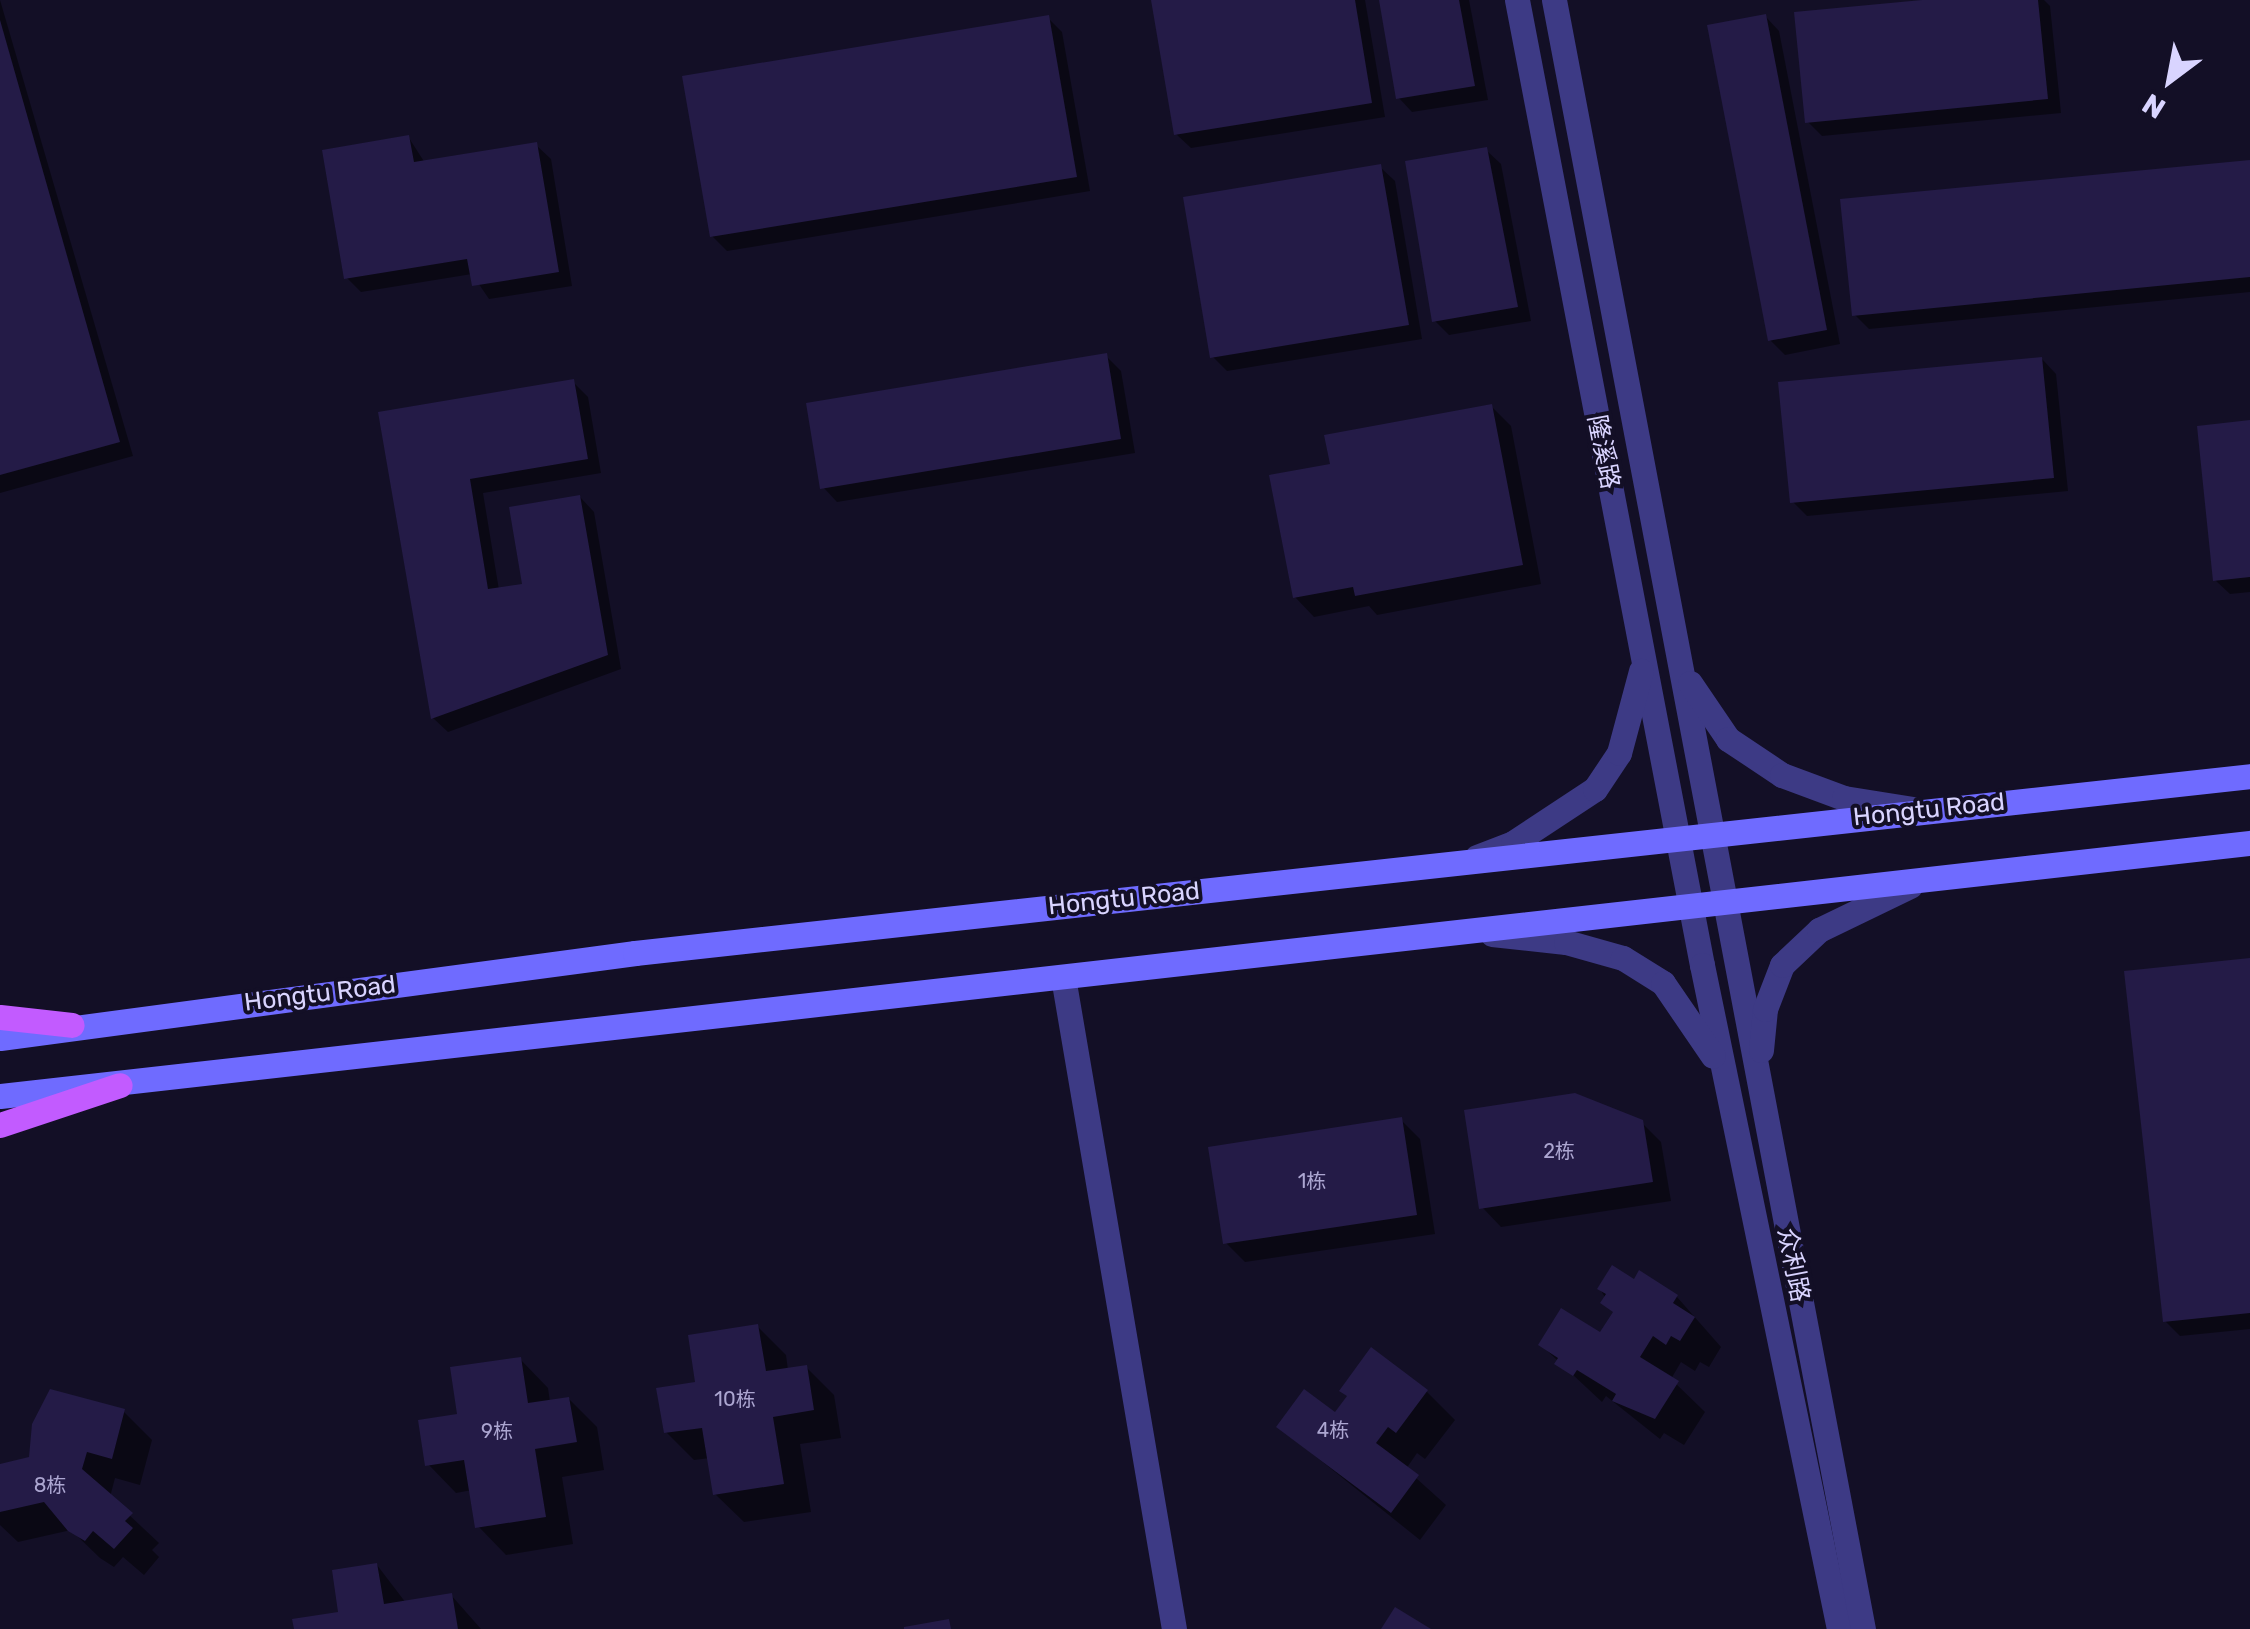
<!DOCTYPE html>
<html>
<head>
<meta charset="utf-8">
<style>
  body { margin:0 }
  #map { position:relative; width:2250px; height:1629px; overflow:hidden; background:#130f26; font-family:Rubik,"Noto Sans SC",sans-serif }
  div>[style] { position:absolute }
  .shadow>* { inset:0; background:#0007 }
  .building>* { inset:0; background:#241b47 }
  .minor>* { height:25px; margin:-12.5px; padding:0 12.5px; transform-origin:12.5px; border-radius:12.5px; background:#3d3a85 }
  .tertiary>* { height:25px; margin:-12.5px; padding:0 12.5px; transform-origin:12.5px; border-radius:12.5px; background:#3d3a85 }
  .secondary>* { height:25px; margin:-12.5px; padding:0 12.5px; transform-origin:12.5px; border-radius:12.5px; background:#6f6bff }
  .primary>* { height:25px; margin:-12.5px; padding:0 12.5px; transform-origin:12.5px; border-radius:12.5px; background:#c25bff }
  span { translate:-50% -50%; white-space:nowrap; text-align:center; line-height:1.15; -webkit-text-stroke:8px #130f26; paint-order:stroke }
  .number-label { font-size:20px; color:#aca6d1 }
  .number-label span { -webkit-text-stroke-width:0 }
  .street-label { font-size:25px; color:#d9d4ff }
  .north { position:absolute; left:2120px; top:30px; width:100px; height:100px; -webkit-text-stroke:8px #130f26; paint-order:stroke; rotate:212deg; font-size:28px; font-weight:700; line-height:40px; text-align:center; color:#d9d4ff }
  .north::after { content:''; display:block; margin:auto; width:35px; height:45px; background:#d9d4ff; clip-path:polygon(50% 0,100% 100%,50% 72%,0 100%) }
</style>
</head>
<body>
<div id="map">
  <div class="shadow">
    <i style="clip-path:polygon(0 0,133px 456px,0 493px)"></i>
    <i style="clip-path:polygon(1154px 0,1365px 0,1385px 117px,1191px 148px,1176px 134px)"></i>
    <i style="clip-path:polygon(1382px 0,1469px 0,1488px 100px,1412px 112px,1398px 97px)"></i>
    <i style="clip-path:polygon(1948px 0,2044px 0,2050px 6px,2061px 113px,1822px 136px,1808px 122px)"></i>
    <i style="clip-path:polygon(1765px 16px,1779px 31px,1840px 344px,1785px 355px,1770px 340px)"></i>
    <i style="clip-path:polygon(1048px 18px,1062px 32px,1090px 191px,727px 251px,712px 236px)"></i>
    <i style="clip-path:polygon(409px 138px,425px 163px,536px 145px,551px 159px,572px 286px,489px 299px,472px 274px,361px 292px,347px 278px)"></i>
    <i style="clip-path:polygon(1486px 150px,1501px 164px,1531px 321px,1449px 335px,1434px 320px)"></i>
    <i style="clip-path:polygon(2250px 162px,2250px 292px,1869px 329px,1854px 314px)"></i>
    <i style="clip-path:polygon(1380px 167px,1395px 181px,1422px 339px,1227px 371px,1213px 357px)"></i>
    <i style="clip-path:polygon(1106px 356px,1121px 371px,1135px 453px,837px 502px,823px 487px)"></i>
    <i style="clip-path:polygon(2042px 359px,2056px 374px,2068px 491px,1807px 516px,1793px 502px)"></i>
    <i style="clip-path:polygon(573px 382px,588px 397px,601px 473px,483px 493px,499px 590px,525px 586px,580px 497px,594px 512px,621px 669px,448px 732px,433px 718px,381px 414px)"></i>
    <i style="clip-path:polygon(1492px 407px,1511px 426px,1541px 584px,1377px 615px,1369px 606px,1314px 617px,1295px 597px,1333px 466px)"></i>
    <i style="clip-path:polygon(2250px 423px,2250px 592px,2230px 594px,2215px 580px)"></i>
    <i style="clip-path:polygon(2250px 961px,2250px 1329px,2180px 1336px,2165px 1321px)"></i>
    <i style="clip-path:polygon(1401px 1120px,1420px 1139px,1435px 1234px,1245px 1262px,1226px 1243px)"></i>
    <i style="clip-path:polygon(1641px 1122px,1661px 1142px,1671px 1201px,1501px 1227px,1482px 1207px)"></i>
    <i style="clip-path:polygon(1635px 1282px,1677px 1297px,1721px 1347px,1709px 1367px,1700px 1362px,1695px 1371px,1681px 1362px,1671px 1379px,1705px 1412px,1684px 1445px,1664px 1433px,1660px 1439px,1606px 1396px,1602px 1402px,1541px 1345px,1601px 1336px,1615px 1314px,1600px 1289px)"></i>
    <i style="clip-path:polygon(758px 1327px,786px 1355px,788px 1370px,806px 1367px,834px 1395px,841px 1438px,800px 1444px,811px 1512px,744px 1522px,715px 1494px,710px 1458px,694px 1460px,666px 1432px,698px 1384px)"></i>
    <i style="clip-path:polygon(520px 1359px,548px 1388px,550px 1402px,569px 1399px,597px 1427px,604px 1470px,562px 1477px,573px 1544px,506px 1555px,478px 1526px,472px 1490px,456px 1493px,428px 1464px,460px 1416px)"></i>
    <i style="clip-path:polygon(1427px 1392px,1455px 1420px,1425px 1459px,1417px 1453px,1406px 1469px,1446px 1505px,1420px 1540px,1279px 1427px,1335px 1416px,1349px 1397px)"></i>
    <i style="clip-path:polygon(124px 1412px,152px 1440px,140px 1485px,115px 1478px,110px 1497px,159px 1543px,152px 1550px,159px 1557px,144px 1575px,123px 1557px,114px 1567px,100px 1558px,71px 1530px,18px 1542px,0 1525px,0 1466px,32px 1459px)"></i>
    <i style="clip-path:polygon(377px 1565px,406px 1603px,451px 1595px,481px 1629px,296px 1629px,341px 1614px)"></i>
  </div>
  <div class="building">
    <i style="clip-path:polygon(1151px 0,1355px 0,1372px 103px,1174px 135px)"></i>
    <i style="clip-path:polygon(1379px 0,1459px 0,1475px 86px,1396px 99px)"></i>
    <i style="clip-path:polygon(1922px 0,2038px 0,2048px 99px,1805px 123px,1794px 12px)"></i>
    <i style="clip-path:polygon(1766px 14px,1827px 330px,1768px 341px,1707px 25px)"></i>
    <i style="clip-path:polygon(1049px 15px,1077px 177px,710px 237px,682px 76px)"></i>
    <i style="clip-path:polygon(0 20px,120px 442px,0 475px)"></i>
    <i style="clip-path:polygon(409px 135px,414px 162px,537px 142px,559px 272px,472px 286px,467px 259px,344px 279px,322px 150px)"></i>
    <i style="clip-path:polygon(1487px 147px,1518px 307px,1432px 322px,1405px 161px)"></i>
    <i style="clip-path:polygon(2250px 160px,2250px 277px,1852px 316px,1840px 199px)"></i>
    <i style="clip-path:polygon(1381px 164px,1409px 325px,1210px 358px,1183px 197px)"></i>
    <i style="clip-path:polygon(1107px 353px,1121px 439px,820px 489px,806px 403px)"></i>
    <i style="clip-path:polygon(2042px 357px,2054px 478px,1790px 503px,1778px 382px)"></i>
    <i style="clip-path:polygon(574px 379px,588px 459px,470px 479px,488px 589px,522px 584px,509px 507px,580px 495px,608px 655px,431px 719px,378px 412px)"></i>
    <i style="clip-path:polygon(1492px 404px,1523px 565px,1355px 596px,1353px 587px,1293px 598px,1269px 475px,1330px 464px,1324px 435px)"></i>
    <i style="clip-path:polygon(2250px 420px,2250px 577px,2213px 581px,2197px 426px)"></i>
    <i style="clip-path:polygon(2250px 958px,2250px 1313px,2163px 1322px,2124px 971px)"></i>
    <i style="clip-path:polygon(1575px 1093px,1643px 1120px,1653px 1182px,1479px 1209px,1464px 1110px)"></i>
    <i style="clip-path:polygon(1402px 1117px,1417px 1215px,1223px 1244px,1208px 1147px)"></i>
    <i style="clip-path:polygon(1612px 1265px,1634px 1279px,1639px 1270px,1678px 1295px,1673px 1303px,1695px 1317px,1680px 1341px,1671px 1336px,1666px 1345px,1653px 1336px,1640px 1357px,1679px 1381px,1655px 1419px,1612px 1401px,1616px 1394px,1577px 1370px,1573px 1376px,1554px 1364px,1558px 1358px,1538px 1345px,1561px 1308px,1600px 1332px,1613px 1312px,1600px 1303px,1606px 1294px,1597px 1289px)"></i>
    <i style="clip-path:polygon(758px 1324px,766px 1371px,807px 1365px,814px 1410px,773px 1417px,784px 1484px,713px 1495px,702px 1428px,664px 1433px,656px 1388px,695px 1382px,688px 1335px)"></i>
    <i style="clip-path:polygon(1371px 1347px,1428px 1390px,1396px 1433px,1388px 1427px,1376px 1443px,1419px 1475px,1391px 1513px,1276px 1427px,1304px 1389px,1335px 1412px,1347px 1396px,1339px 1391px)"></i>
    <i style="clip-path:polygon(521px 1357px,528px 1403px,569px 1397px,577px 1442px,535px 1449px,546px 1517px,475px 1528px,464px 1460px,425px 1466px,418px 1420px,457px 1414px,450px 1367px)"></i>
    <i style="clip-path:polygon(50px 1389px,125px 1409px,112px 1459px,87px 1452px,82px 1469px,133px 1513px,125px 1521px,133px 1528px,114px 1549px,93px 1531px,85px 1541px,68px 1531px,44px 1502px,0 1512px,0 1464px,29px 1457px,32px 1424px)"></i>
    <i style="clip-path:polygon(377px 1563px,384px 1604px,452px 1593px,458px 1629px,294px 1629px,292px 1619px,338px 1612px,332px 1570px)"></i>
    <i style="clip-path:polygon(1395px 1607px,1431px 1629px,1381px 1629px)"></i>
    <i style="clip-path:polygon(949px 1619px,951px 1629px,904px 1629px,904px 1627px)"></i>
  </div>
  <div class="minor">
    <i style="left:1063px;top:977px;width:661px;rotate:80.34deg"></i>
  </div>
  <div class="tertiary">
    <i style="left:1517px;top:0;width:983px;rotate:79.15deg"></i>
    <i style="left:1702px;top:965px;width:678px;rotate:78.34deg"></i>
    <i style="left:1554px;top:0;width:1658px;rotate:79.26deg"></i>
    <i style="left:1690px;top:683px;width:68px;rotate:55.8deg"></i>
    <i style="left:1728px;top:739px;width:65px;rotate:33.7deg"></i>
    <i style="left:1782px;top:775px;width:66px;rotate:20.4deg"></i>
    <i style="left:1844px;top:798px;width:70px;rotate:9.1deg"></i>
    <i style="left:1477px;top:857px;width:39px;rotate:-21deg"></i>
    <i style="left:1513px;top:843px;width:98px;rotate:-33.4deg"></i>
    <i style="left:1595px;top:789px;width:43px;rotate:-56.3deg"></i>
    <i style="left:1619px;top:753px;width:85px;rotate:-75deg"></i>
    <i style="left:1492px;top:934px;width:74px;rotate:6.2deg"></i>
    <i style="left:1566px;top:942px;width:59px;rotate:15.7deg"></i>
    <i style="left:1623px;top:958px;width:47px;rotate:32deg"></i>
    <i style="left:1663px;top:983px;width:88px;rotate:55.6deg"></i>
    <i style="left:1761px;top:1050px;width:41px;rotate:-84.4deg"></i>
    <i style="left:1765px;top:1009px;width:47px;rotate:-68.9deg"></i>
    <i style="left:1782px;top:965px;width:51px;rotate:-43.4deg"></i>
    <i style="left:1819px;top:930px;width:101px;rotate:-25.8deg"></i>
  </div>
  <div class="secondary">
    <i style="left:0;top:1038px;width:641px;rotate:-7.62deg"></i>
    <i style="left:635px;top:953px;width:1625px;rotate:-6.25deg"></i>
    <i style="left:0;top:1096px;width:2264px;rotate:-6.42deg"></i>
  </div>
  <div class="primary">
    <i style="left:0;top:1017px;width:72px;rotate:6.3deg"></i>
    <i style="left:0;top:1125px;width:126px;rotate:-18.4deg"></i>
  </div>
  <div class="number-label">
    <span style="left:1559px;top:1151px">2栋</span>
    <span style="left:1312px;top:1181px">1栋</span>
    <span style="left:735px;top:1399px">10栋</span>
    <span style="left:1333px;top:1430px">4栋</span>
    <span style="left:497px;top:1431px">9栋</span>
    <span style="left:50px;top:1485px">8栋</span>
  </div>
  <div class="street-label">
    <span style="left:1603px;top:452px;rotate:79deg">隆溪路</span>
    <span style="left:1929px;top:810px;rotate:-6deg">Hongtu Road</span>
    <span style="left:1124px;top:899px;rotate:-6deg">Hongtu Road</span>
    <span style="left:320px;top:994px;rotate:-7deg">Hongtu Road</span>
    <span style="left:1793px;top:1265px;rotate:79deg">众利路</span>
  </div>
  <div class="north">N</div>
</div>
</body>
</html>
